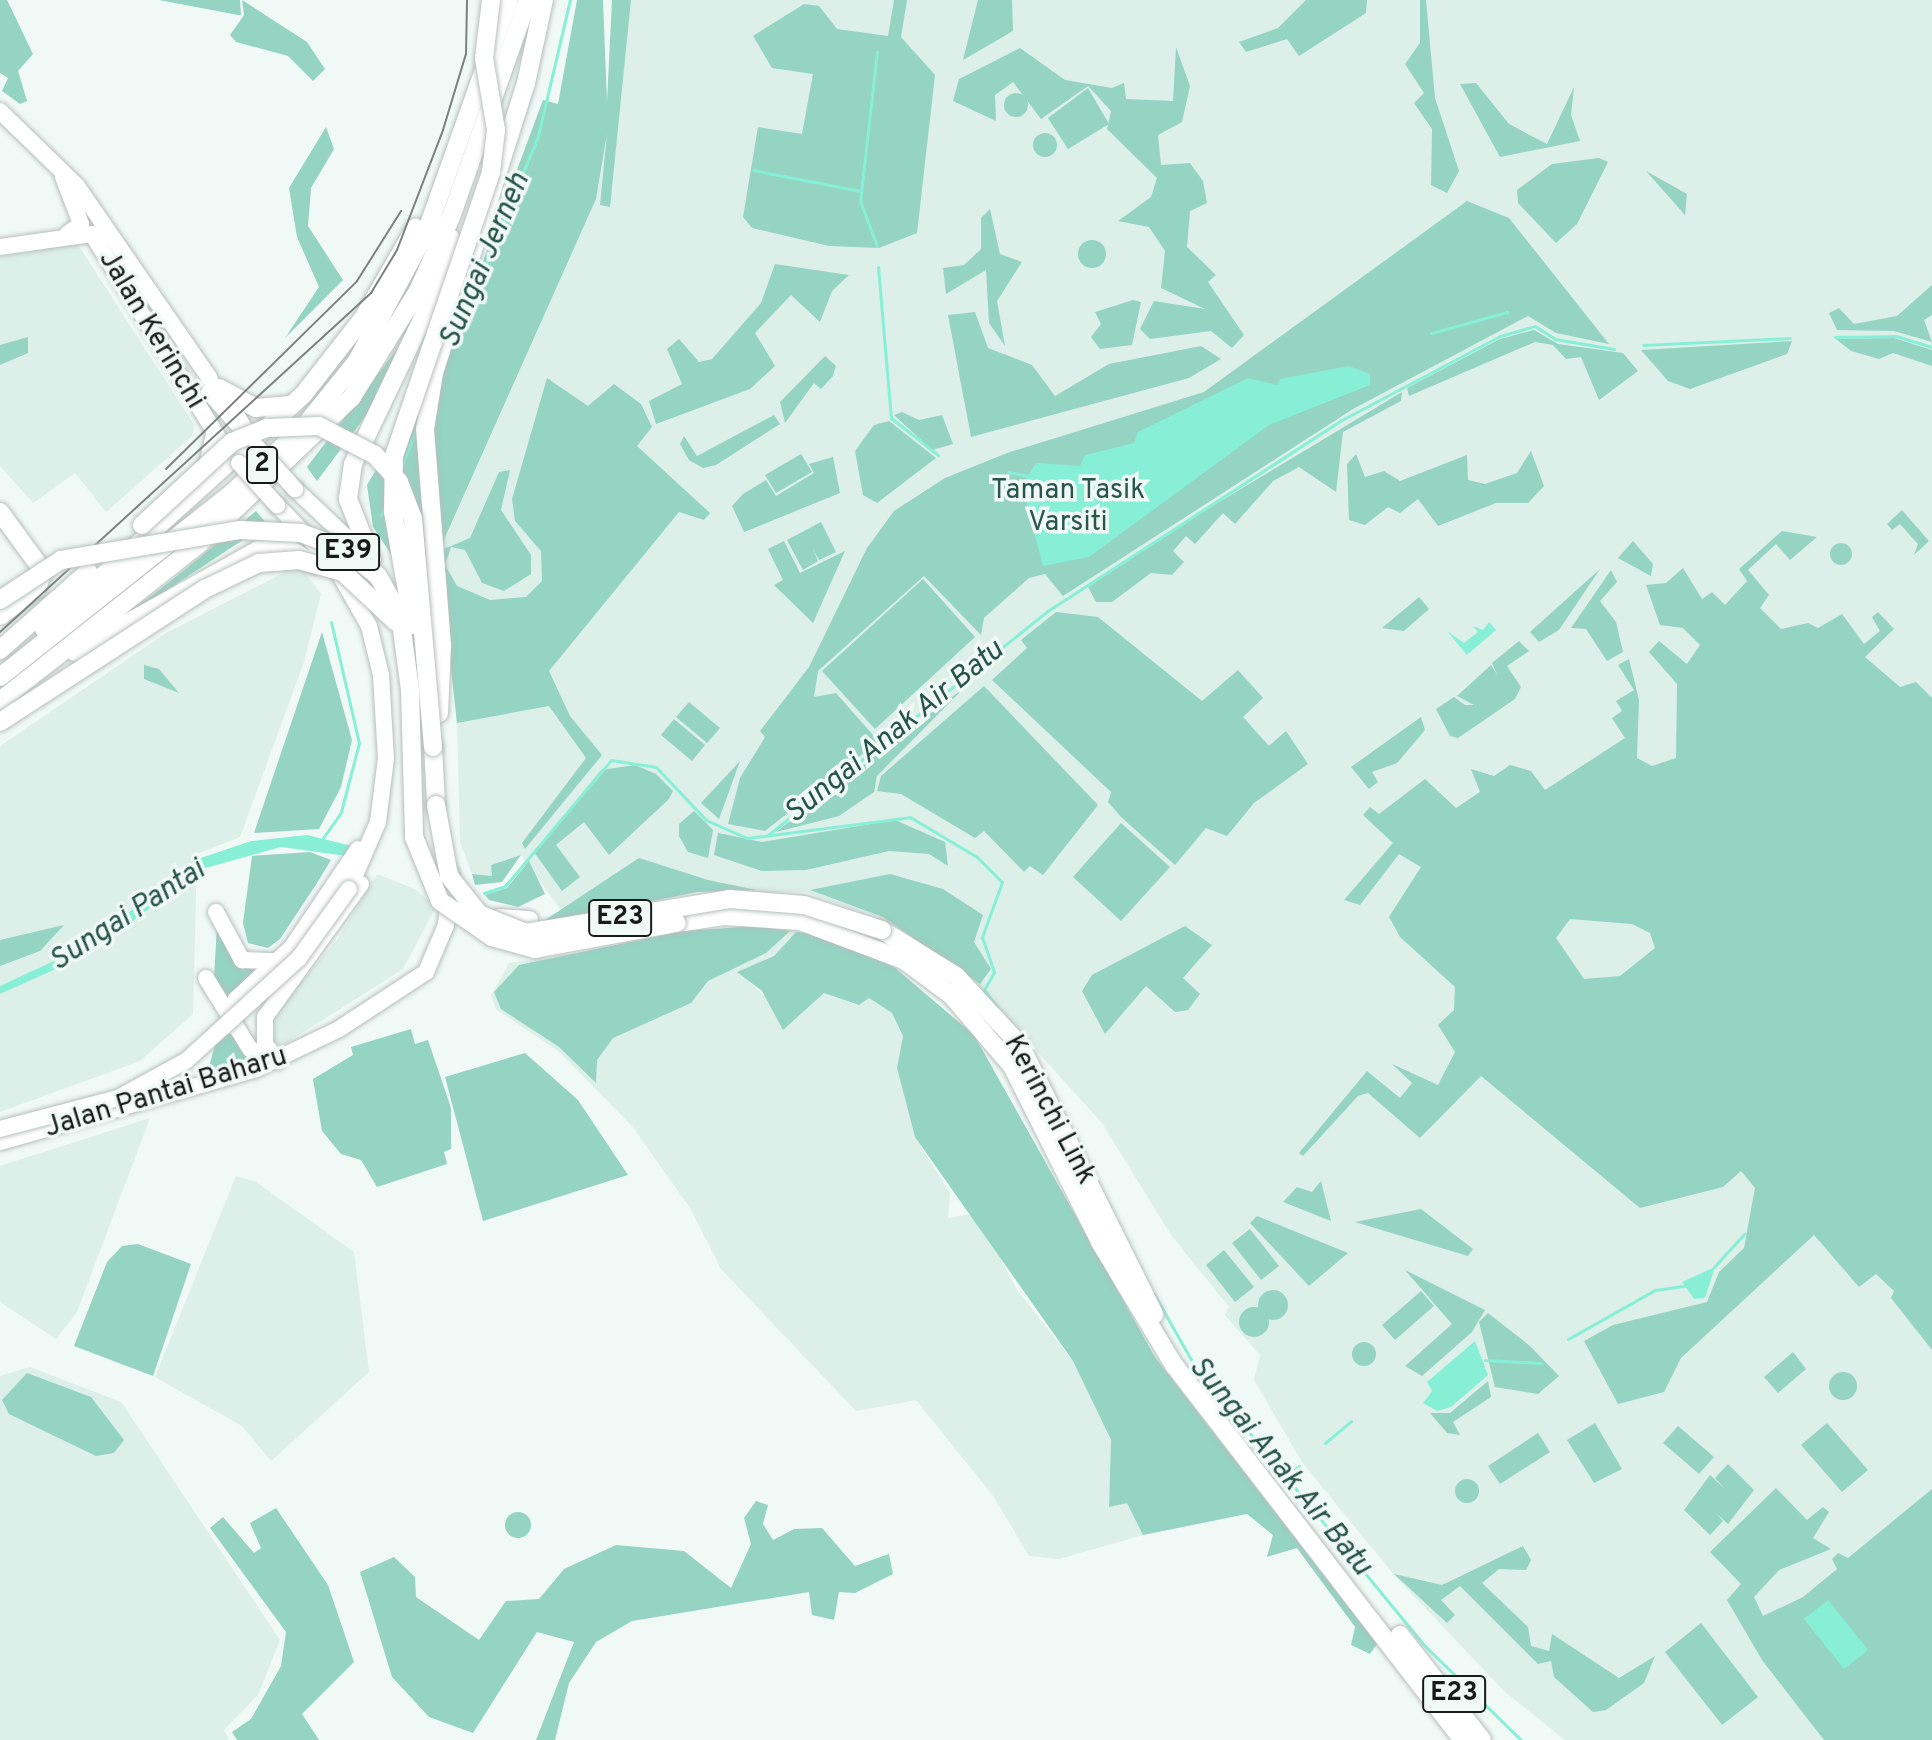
<!DOCTYPE html>
<html>
<head>
<meta charset="utf-8">
<style>
  body { margin:0 }
  #map { position:relative; width:1932px; height:1740px; overflow:hidden; background:#f0f9f6; font-family:Overpass,sans-serif }
  div>[style] { position:absolute }
  .built>* { inset:0; background:#dcefe9 }
  .green>* { inset:0; background:#95d3c3 }
  .round { border-radius:50% }
  .water>* { inset:0; background:#88efd7 }
  .stream>* { height:3px; margin:-1.5px; padding:0 1.5px; transform-origin:1.5px; border-radius:1.5px; background:#88efd7 }
  .roads { filter:drop-shadow(0 0 2px #b6bfbc) drop-shadow(0 0 2px #b6bfbc) }
  .major>* { height:16px; margin:-8px; padding:0 8px; transform-origin:8px; border-radius:8px; background:#fff }
  .highway>* { height:18px; margin:-9px; padding:0 9px; transform-origin:9px; border-radius:9px; background:#fff }
  .tram>* { height:2px; margin:-1px; padding:0 1px; transform-origin:1px; border-radius:1px; background:#7c8180 }
  .bridges { filter:drop-shadow(0 0 2px #b6bfbc) drop-shadow(0 0 2px #b6bfbc) }
  .major-bridge>* { height:16px; margin:-8px; padding:0 8px; transform-origin:8px; border-radius:8px; background:#fff }
  .highway-bridge>* { height:18px; margin:-9px; padding:0 9px; transform-origin:9px; border-radius:9px; background:#fff }
  span { translate:-50% -50%; white-space:nowrap; text-align:center; line-height:1.15; -webkit-text-stroke:7px #f0f9f6; paint-order:stroke }
  .shield-label span { padding:2px 6px; background:#f0f9f6; border:2px solid; border-radius:6px; -webkit-text-stroke-width:0 }
  .shield-label { font-size:26px; color:#171a19; font-weight:700 }
  .street-label { font-size:28px; color:#171a19 }
  .park-label { font-size:28px; color:#29564c }
  .water-label { font-size:30px; color:#265349; font-style:italic }
</style>
</head>
<body>
<div id="map">
  <div class="built">
    <i style="clip-path:polygon(631px 0,1932px 0,1932px 1740px,1565px 1740px,1504px 1691px,1394px 1575px,1302px 1462px,1254px 1380px,1260px 1355px,1225px 1315px,1229px 1307px,1171px 1235px,1102px 1123px,979px 987px,933px 951px,885px 921px,806px 892px,697px 892px,569px 921px,521px 855px,492px 865px,493px 876px,472px 874px,460px 842px,457px 723px,439px 552px,596px 199px)"></i>
    <i style="clip-path:polygon(77px 243px,194px 425px,192px 436px,106px 512px,75px 473px,33px 503px,0 466px,0 257px)"></i>
    <i style="clip-path:polygon(299px 565px,321px 594px,304px 662px,240px 837px,197px 854px,193px 1014px,140px 1061px,0 1112px,0 746px,166px 633px)"></i>
    <i style="clip-path:polygon(377px 874px,415px 889px,436px 907px,403px 969px,280px 1047px,267px 1033px,269px 1019px,337px 940px)"></i>
    <i style="clip-path:polygon(756px 926px,796px 932px,774px 956px,738px 972px,769px 1000px,808px 1003px,825px 993px,858px 1005px,869px 997px,892px 1013px,903px 1036px,897px 1068px,915px 1137px,950px 1193px,948px 1218px,977px 1213px,1017px 1290px,1073px 1361px,1111px 1440px,1109px 1506px,1127px 1502px,1143px 1535px,1059px 1559px,1029px 1556px,994px 1497px,916px 1400px,856px 1411px,721px 1269px,690px 1208px,632px 1126px,558px 1051px,496px 1009px,491px 996px,509px 963px)"></i>
    <i style="clip-path:polygon(150px 1118px,77px 1312px,56px 1339px,0 1302px,0 1166px)"></i>
    <i style="clip-path:polygon(236px 1176px,256px 1182px,354px 1252px,369px 1372px,271px 1461px,242px 1426px,155px 1377px)"></i>
    <i style="clip-path:polygon(30px 1367px,121px 1402px,280px 1640px,258px 1695px,224px 1730px,229px 1740px,0 1740px,0 1376px)"></i>
  </div>
  <div class="green">
    <i style="clip-path:polygon(0 0,7px 0,33px 54px,18px 71px,27px 101px,20px 104px,2px 91px,8px 78px,0 73px)"></i>
    <i style="clip-path:polygon(159px 0,240px 0,241px 15px,238px 15px)"></i>
    <i style="clip-path:polygon(242px 0,307px 42px,325px 69px,313px 81px,288px 56px,236px 42px,230px 35px,244px 15px)"></i>
    <i style="clip-path:polygon(577px 0,603px 0,607px 102px,612px 0,631px 0,610px 207px,600px 205px,607px 134px,596px 199px,439px 551px,470px 538px,499px 472px,510px 470px,501px 510px,531px 555px,531px 574px,504px 591px,482px 583px,465px 550px,451px 547px,445px 565px,457px 586px,490px 600px,526px 597px,542px 581px,541px 551px,515px 521px,512px 499px,547px 378px,588px 406px,614px 384px,641px 404px,652px 427px,637px 446px,710px 513px,704px 520px,679px 512px,549px 671px,570px 716px,602px 755px,525px 849px,522px 843px,586px 758px,549px 706px,457px 723px,446px 624px,433px 617px,373px 527px,367px 485px,414px 406px,429px 406px,543px 100px,558px 104px)"></i>
    <i style="clip-path:polygon(894px 0,907px 0,901px 37px,935px 75px,917px 233px,879px 248px,829px 246px,752px 228px,743px 217px,758px 127px,802px 134px,813px 74px,772px 68px,753px 36px,804px 4px,819px 6px,837px 29px,888px 36px)"></i>
    <i style="clip-path:polygon(978px 0,1012px 0,1013px 31px,963px 60px)"></i>
    <i style="clip-path:polygon(1306px 0,1367px 0,1366px 13px,1299px 56px,1287px 39px,1246px 52px,1239px 42px,1278px 28px)"></i>
    <i style="clip-path:polygon(1420px 0,1426px 0,1435px 98px,1459px 171px,1447px 193px,1431px 185px,1432px 129px,1414px 103px,1424px 93px,1405px 64px,1420px 43px)"></i>
    <i style="clip-path:polygon(1176px 47px,1190px 86px,1182px 122px,1158px 135px,1161px 165px,1190px 163px,1203px 181px,1207px 203px,1190px 211px,1187px 247px,1216px 275px,1208px 282px,1244px 335px,1232px 348px,1211px 331px,1150px 339px,1140px 329px,1154px 301px,1205px 309px,1161px 288px,1165px 251px,1149px 227px,1118px 221px,1151px 197px,1157px 178px,1107px 129px,1111px 111px,1088px 86px,1041px 119px,1013px 82px,995px 95px,996px 121px,953px 101px,959px 79px,1020px 48px,1065px 80px,1112px 88px,1124px 83px,1126px 99px,1173px 101px)"></i>
    <i style="clip-path:polygon(1476px 83px,1509px 124px,1547px 144px,1574px 87px,1571px 115px,1580px 141px,1500px 157px,1460px 84px)"></i>
    <i style="clip-path:polygon(1088px 88px,1109px 124px,1068px 149px,1048px 118px)"></i>
    <i class="round" style="left:1004px;top:93px;width:24px;height:24px"></i>
    <i style="clip-path:polygon(326px 127px,334px 149px,311px 188px,308px 226px,343px 280px,285px 338px,319px 287px,297px 237px,289px 188px)"></i>
    <i class="round" style="left:1033px;top:133px;width:24px;height:24px"></i>
    <i style="clip-path:polygon(1599px 158px,1608px 162px,1577px 224px,1556px 243px,1518px 203px,1517px 190px,1552px 164px)"></i>
    <i style="clip-path:polygon(1646px 171px,1687px 194px,1685px 215px)"></i>
    <i style="clip-path:polygon(1467px 201px,1509px 218px,1609px 344px,1556px 333px,1528px 316px,1353px 409px,1063px 596px,1045px 574px,1029px 578px,984px 618px,981px 635px,924px 576px,818px 671px,814px 697px,836px 693px,873px 735px,898px 726px,765px 831px,728px 824px,740px 778px,765px 737px,760px 731px,809px 667px,867px 548px,894px 511px,945px 478px,1007px 453px,1204px 392px)"></i>
    <i style="clip-path:polygon(990px 209px,1000px 254px,1022px 262px,997px 301px,1005px 346px,989px 323px,986px 270px,946px 294px,943px 268px,964px 265px,981px 249px,981px 218px)"></i>
    <i class="round" style="left:1078px;top:240px;width:28px;height:28px"></i>
    <i style="clip-path:polygon(775px 264px,849px 275px,832px 291px,820px 322px,791px 295px,755px 333px,775px 366px,750px 389px,656px 424px,649px 401px,682px 384px,667px 349px,679px 339px,699px 362px,712px 359px,761px 303px)"></i>
    <i style="clip-path:polygon(1932px 285px,1932px 315px,1924px 320px,1932px 342px,1894px 331px,1837px 330px,1829px 313px,1839px 308px,1854px 324px,1897px 316px)"></i>
    <i style="clip-path:polygon(1133px 300px,1141px 302px,1132px 345px,1100px 349px,1091px 337px,1101px 324px,1095px 312px)"></i>
    <i style="clip-path:polygon(975px 312px,988px 348px,1032px 365px,1055px 396px,1109px 364px,1201px 346px,1221px 359px,1189px 378px,971px 437px,948px 315px)"></i>
    <i style="clip-path:polygon(1534px 330px,1558px 344px,1623px 353px,1638px 371px,1599px 400px,1581px 357px,1566px 359px,1553px 345px,1535px 342px,1409px 396px,1407px 388px,1500px 339px)"></i>
    <i style="clip-path:polygon(407px 336px,388px 386px,317px 481px,307px 467px)"></i>
    <i style="clip-path:polygon(28px 337px,28px 353px,0 365px,0 345px)"></i>
    <i style="clip-path:polygon(1894px 338px,1932px 350px,1932px 366px,1893px 353px,1879px 359px,1851px 351px,1836px 339px)"></i>
    <i style="clip-path:polygon(1792px 341px,1787px 354px,1690px 389px,1668px 381px,1641px 350px)"></i>
    <i style="clip-path:polygon(825px 356px,836px 366px,833px 376px,821px 389px,814px 383px,785px 423px,780px 402px)"></i>
    <i style="clip-path:polygon(1402px 392px,1401px 401px,1343px 432px,1336px 492px,1299px 467px,1273px 481px,1235px 524px,1223px 513px,1195px 544px,1186px 536px,1173px 551px,1184px 562px,1172px 575px,1151px 573px,1112px 602px,1096px 602px,1088px 587px,1153px 542px)"></i>
    <i style="clip-path:polygon(902px 412px,919px 420px,942px 415px,953px 444px,932px 450px,894px 415px)"></i>
    <i style="clip-path:polygon(774px 415px,780px 424px,716px 465px,703px 468px,689px 460px,680px 444px,684px 436px,697px 456px)"></i>
    <i style="clip-path:polygon(889px 421px,936px 458px,877px 503px,863px 495px,855px 451px,874px 425px)"></i>
    <i style="clip-path:polygon(1531px 451px,1544px 486px,1528px 503px,1496px 503px,1438px 526px,1418px 499px,1400px 513px,1388px 507px,1365px 525px,1349px 520px,1347px 464px,1356px 454px,1365px 477px,1384px 471px,1400px 481px,1467px 455px,1468px 480px,1485px 484px,1517px 473px)"></i>
    <i style="clip-path:polygon(801px 454px,812px 472px,776px 493px,765px 475px)"></i>
    <i style="clip-path:polygon(833px 457px,840px 493px,744px 532px,732px 506px,743px 494px,766px 480px,776px 496px,814px 473px,809px 464px)"></i>
    <i style="clip-path:polygon(1902px 510px,1929px 541px,1914px 555px,1918px 544px,1900px 524px,1892px 530px,1887px 524px)"></i>
    <i style="clip-path:polygon(256px 511px,267px 524px,120px 621px,188px 567px)"></i>
    <i style="clip-path:polygon(821px 522px,836px 552px,819px 560px,813px 549px,818px 561px,803px 570px,787px 540px)"></i>
    <i style="clip-path:polygon(evenodd,1782px 531px,1817px 537px,1790px 560px,1776px 544px,1748px 570px,1769px 595px,1760px 608px,1781px 629px,1808px 623px,1818px 628px,1842px 614px,1864px 644px,1880px 631px,1872px 617px,1878px 612px,1894px 629px,1865px 657px,1900px 687px,1916px 682px,1932px 698px,1932px 1350px,1891px 1298px,1894px 1291px,1876px 1274px,1859px 1287px,1814px 1235px,1681px 1358px,1664px 1392px,1618px 1404px,1584px 1341px,1613px 1325px,1707px 1302px,1719px 1272px,1744px 1248px,1755px 1188px,1741px 1171px,1723px 1187px,1640px 1208px,1481px 1076px,1420px 1138px,1368px 1093px,1358px 1096px,1303px 1156px,1299px 1153px,1367px 1071px,1400px 1098px,1412px 1083px,1392px 1064px,1438px 1085px,1455px 1052px,1438px 1025px,1454px 1010px,1455px 987px,1400px 937px,1389px 917px,1421px 867px,1399px 854px,1360px 905px,1344px 900px,1393px 843px,1363px 815px,1370px 807px,1379px 814px,1425px 779px,1456px 808px,1480px 792px,1471px 769px,1494px 776px,1510px 765px,1531px 771px,1545px 790px,1625px 738px,1612px 718px,1622px 711px,1616px 701px,1634px 690px,1618px 665px,1629px 659px,1639px 700px,1637px 758px,1652px 766px,1676px 758px,1677px 684px,1649px 652px,1659px 641px,1687px 664px,1700px 645px,1683px 628px,1660px 625px,1646px 585px,1666px 583px,1683px 568px,1702px 599px,1712px 592px,1725px 605px,1747px 581px,1739px 569px,1782px 531px,1570px 919px,1632px 924px,1650px 933px,1655px 948px,1620px 976px,1584px 979px,1556px 938px,1570px 919px)"></i>
    <i style="clip-path:polygon(784px 541px,800px 573px,845px 551px,813px 623px,774px 585px,783px 580px,768px 549px)"></i>
    <i style="clip-path:polygon(1633px 541px,1653px 564px,1651px 576px,1618px 558px)"></i>
    <i class="round" style="left:1830px;top:543px;width:22px;height:22px"></i>
    <i style="clip-path:polygon(1600px 569px,1559px 630px,1539px 642px,1530px 632px)"></i>
    <i style="clip-path:polygon(1611px 570px,1617px 582px,1600px 601px,1616px 622px,1623px 652px,1607px 661px,1586px 629px,1571px 628px)"></i>
    <i style="clip-path:polygon(923px 579px,975px 637px,875px 729px,822px 671px)"></i>
    <i style="clip-path:polygon(1419px 597px,1429px 609px,1404px 631px,1382px 628px)"></i>
    <i style="clip-path:polygon(1056px 612px,1098px 617px,1202px 701px,1238px 670px,1263px 698px,1243px 717px,1269px 746px,1286px 731px,1308px 764px,1254px 803px,1227px 836px,1206px 828px,1175px 865px,1121px 817px,1108px 802px,1111px 792px,992px 680px,1027px 648px,1021px 640px)"></i>
    <i style="clip-path:polygon(322px 632px,352px 740px,341px 787px,319px 829px,254px 833px)"></i>
    <i style="clip-path:polygon(1519px 641px,1529px 651px,1507px 666px,1521px 687px,1515px 699px,1458px 738px,1450px 736px,1436px 709px,1454px 697px,1465px 705px,1474px 705px,1457px 696px,1491px 665px,1498px 676px,1492px 663px)"></i>
    <i style="clip-path:polygon(144px 665px,159px 669px,179px 693px,144px 679px)"></i>
    <i style="clip-path:polygon(984px 686px,1098px 805px,1043px 875px,1030px 866px,1024px 872px,984px 831px,975px 838px,901px 794px,877px 791px,881px 776px)"></i>
    <i style="clip-path:polygon(965px 687px,877px 776px,874px 792px,839px 816px,776px 832px)"></i>
    <i style="clip-path:polygon(689px 702px,720px 728px,707px 743px,676px 717px)"></i>
    <i style="clip-path:polygon(1421px 717px,1425px 730px,1397px 763px,1372px 772px,1378px 782px,1369px 789px,1351px 767px)"></i>
    <i style="clip-path:polygon(674px 719px,705px 745px,692px 761px,661px 735px)"></i>
    <i style="clip-path:polygon(740px 761px,719px 819px,701px 803px)"></i>
    <i style="clip-path:polygon(635px 765px,656px 774px,673px 791px,669px 799px,609px 855px,584px 822px,556px 845px,580px 877px,562px 891px,534px 852px,601px 770px)"></i>
    <i style="clip-path:polygon(694px 811px,713px 830px,708px 858px,688px 852px,679px 836px,679px 824px)"></i>
    <i style="clip-path:polygon(895px 820px,945px 842px,948px 866px,929px 854px,889px 851px,806px 870px,762px 871px,714px 855px,718px 833px,762px 842px)"></i>
    <i style="clip-path:polygon(1121px 823px,1170px 867px,1121px 921px,1073px 877px)"></i>
    <i style="clip-path:polygon(310px 852px,331px 860px,317px 883px,280px 939px,268px 948px,248px 943px,243px 923px,252px 856px)"></i>
    <i style="clip-path:polygon(521px 855px,502px 882px,475px 885px,472px 874px,492px 876px,491px 865px)"></i>
    <i style="clip-path:polygon(639px 858px,708px 880px,756px 890px,697px 892px,539px 924px)"></i>
    <i style="clip-path:polygon(529px 861px,545px 894px,518px 907px,489px 900px,485px 895px,507px 888px)"></i>
    <i style="clip-path:polygon(890px 874px,943px 889px,983px 915px,974px 942px,991px 969px,980px 984px,883px 917px,810px 890px)"></i>
    <i style="clip-path:polygon(217px 924px,235px 964px,257px 971px,228px 1005px,214px 980px)"></i>
    <i style="clip-path:polygon(64px 925px,40px 951px,0 966px,0 940px)"></i>
    <i style="clip-path:polygon(756px 926px,790px 931px,766px 953px,708px 981px,691px 1003px,613px 1038px,597px 1060px,596px 1083px,559px 1047px,501px 1009px,494px 992px,519px 965px,683px 931px)"></i>
    <i style="clip-path:polygon(1185px 926px,1212px 945px,1183px 978px,1200px 994px,1188px 1010px,1175px 1012px,1146px 986px,1105px 1034px,1082px 991px,1092px 975px)"></i>
    <i style="clip-path:polygon(796px 932px,818px 933px,894px 967px,974px 1035px,1155px 1357px,1377px 1644px,1370px 1654px,1351px 1645px,1355px 1627px,1297px 1548px,1267px 1557px,1273px 1535px,1247px 1514px,1143px 1535px,1127px 1503px,1109px 1507px,1111px 1440px,1073px 1361px,915px 1137px,897px 1068px,903px 1036px,892px 1013px,869px 998px,859px 1005px,824px 993px,783px 1030px,762px 991px,737px 972px,774px 956px)"></i>
    <i style="clip-path:polygon(228px 1029px,256px 1062px,207px 1075px,216px 1040px)"></i>
    <i style="clip-path:polygon(411px 1029px,415px 1044px,428px 1040px,451px 1108px,451px 1149px,444px 1152px,447px 1164px,377px 1187px,361px 1160px,341px 1154px,322px 1131px,313px 1079px,353px 1055px,351px 1047px)"></i>
    <i style="clip-path:polygon(525px 1053px,578px 1100px,628px 1175px,483px 1221px,445px 1077px)"></i>
    <i style="clip-path:polygon(1321px 1181px,1331px 1221px,1283px 1202px,1297px 1187px,1312px 1192px)"></i>
    <i style="clip-path:polygon(1421px 1209px,1473px 1249px,1468px 1256px,1355px 1222px)"></i>
    <i style="clip-path:polygon(1257px 1216px,1348px 1253px,1309px 1286px,1250px 1223px)"></i>
    <i style="clip-path:polygon(1250px 1229px,1279px 1266px,1261px 1280px,1232px 1243px)"></i>
    <i style="clip-path:polygon(138px 1244px,191px 1264px,153px 1376px,74px 1346px,107px 1262px,122px 1246px)"></i>
    <i style="clip-path:polygon(1224px 1250px,1254px 1287px,1235px 1302px,1206px 1265px)"></i>
    <i style="clip-path:polygon(1405px 1270px,1485px 1310px,1472px 1332px,1422px 1376px,1405px 1366px,1452px 1324px)"></i>
    <i class="round" style="left:1258px;top:1290px;width:30px;height:30px"></i>
    <i style="clip-path:polygon(1421px 1291px,1434px 1306px,1395px 1340px,1382px 1325px)"></i>
    <i class="round" style="left:1239px;top:1307px;width:30px;height:30px"></i>
    <i style="clip-path:polygon(1488px 1313px,1530px 1346px,1559px 1376px,1538px 1394px,1495px 1387px,1479px 1322px)"></i>
    <i class="round" style="left:1352px;top:1342px;width:24px;height:24px"></i>
    <i style="clip-path:polygon(1793px 1352px,1806px 1369px,1778px 1393px,1764px 1377px)"></i>
    <i class="round" style="left:1829px;top:1372px;width:28px;height:28px"></i>
    <i style="clip-path:polygon(27px 1373px,91px 1397px,124px 1440px,114px 1453px,96px 1456px,9px 1414px,2px 1400px)"></i>
    <i style="clip-path:polygon(1488px 1381px,1491px 1397px,1453px 1422px,1460px 1435px,1447px 1433px,1430px 1413px,1450px 1413px)"></i>
    <i style="clip-path:polygon(1595px 1423px,1622px 1469px,1594px 1483px,1567px 1440px)"></i>
    <i style="clip-path:polygon(1827px 1423px,1868px 1470px,1842px 1492px,1801px 1445px)"></i>
    <i style="clip-path:polygon(1678px 1426px,1714px 1457px,1699px 1474px,1663px 1443px)"></i>
    <i style="clip-path:polygon(1538px 1433px,1550px 1452px,1500px 1484px,1488px 1466px)"></i>
    <i style="clip-path:polygon(1728px 1464px,1754px 1490px,1728px 1524px,1715px 1512px,1723px 1521px,1710px 1535px,1684px 1510px,1710px 1475px,1725px 1489px,1715px 1478px)"></i>
    <i class="round" style="left:1455px;top:1479px;width:24px;height:24px"></i>
    <i style="clip-path:polygon(1776px 1488px,1807px 1520px,1823px 1507px,1829px 1512px,1813px 1538px,1831px 1549px,1779px 1570px,1754px 1597px,1763px 1616px,1803px 1597px,1837px 1569px,1832px 1559px,1838px 1553px,1848px 1558px,1932px 1489px,1932px 1740px,1824px 1740px,1762px 1660px,1727px 1600px,1741px 1584px,1710px 1552px)"></i>
    <i style="clip-path:polygon(756px 1501px,768px 1505px,763px 1524px,773px 1540px,794px 1529px,822px 1528px,855px 1566px,889px 1554px,893px 1574px,855px 1593px,839px 1592px,834px 1620px,812px 1615px,809px 1592px,632px 1621px,596px 1642px,569px 1683px,555px 1740px,536px 1740px,574px 1642px,537px 1632px,473px 1733px,429px 1717px,392px 1677px,360px 1572px,394px 1557px,415px 1577px,416px 1597px,479px 1640px,506px 1601px,539px 1599px,564px 1569px,616px 1545px,684px 1551px,731px 1588px,751px 1544px,744px 1518px)"></i>
    <i style="clip-path:polygon(276px 1508px,328px 1585px,354px 1662px,302px 1714px,319px 1740px,237px 1740px,232px 1732px,251px 1719px,281px 1666px,286px 1632px,210px 1528px,223px 1517px,254px 1553px,261px 1548px,250px 1523px)"></i>
    <i class="round" style="left:505px;top:1512px;width:26px;height:26px"></i>
    <i style="clip-path:polygon(1523px 1546px,1531px 1560px,1526px 1570px,1499px 1569px,1482px 1583px,1528px 1627px,1531px 1646px,1549px 1651px,1552px 1634px,1619px 1678px,1655px 1656px,1644px 1683px,1606px 1710px,1593px 1712px,1554px 1677px,1551px 1661px,1538px 1664px,1460px 1586px,1441px 1600px,1455px 1615px,1447px 1623px,1394px 1574px,1442px 1585px)"></i>
    <i style="clip-path:polygon(1701px 1623px,1758px 1697px,1722px 1725px,1665px 1652px)"></i>
  </div>
  <div class="water">
    <i style="clip-path:polygon(1349px 366px,1370px 374px,1370px 385px,1269px 425px,1089px 557px,1043px 566px,1022px 486px,1036px 463px,1080px 466px,1085px 455px,1134px 443px,1138px 432px,1248px 378px,1277px 385px,1280px 379px)"></i>
    <i style="clip-path:polygon(1489px 622px,1496px 630px,1467px 655px,1447px 631px,1464px 643px,1478px 632px,1473px 626px,1483px 630px)"></i>
    <i style="clip-path:polygon(307px 835px,352px 846px,347px 856px,281px 847px,202px 869px,89px 954px,0 994px,0 986px,84px 947px,198px 859px,251px 841px)"></i>
    <i style="clip-path:polygon(1715px 1267px,1705px 1298px,1694px 1299px,1682px 1282px)"></i>
    <i style="clip-path:polygon(1475px 1341px,1488px 1375px,1451px 1407px,1437px 1411px,1423px 1403px,1432px 1391px,1427px 1382px)"></i>
    <i style="clip-path:polygon(1828px 1600px,1868px 1650px,1844px 1669px,1804px 1619px)"></i>
  </div>
  <div class="stream">
    <i style="left:877px;top:52px;width:150px;rotate:96.5deg"></i>
    <i style="left:860px;top:201px;width:48px;rotate:69.3deg"></i>
    <i style="left:753px;top:170px;width:109px;rotate:11.1deg"></i>
    <i style="left:878px;top:267px;width:152px;rotate:85.1deg"></i>
    <i style="left:891px;top:418px;width:60px;rotate:38.2deg"></i>
    <i style="left:1431px;top:333px;width:79px;rotate:-15.4deg"></i>
    <i style="left:1835px;top:337px;width:61px;rotate:-0.9deg"></i>
    <i style="left:1896px;top:336px;width:38px;rotate:17deg"></i>
    <i style="left:454px;top:340px;width:221px;rotate:-67.6deg"></i>
    <i style="left:538px;top:136px;width:140px;rotate:-76.8deg"></i>
    <i style="left:1643px;top:345px;width:147px;rotate:-2.7deg"></i>
    <i style="left:402px;top:465px;width:40px;rotate:-68deg"></i>
    <i style="left:1008px;top:472px;width:21px;rotate:11deg"></i>
    <i style="left:381px;top:515px;width:10px;rotate:-66deg"></i>
    <i style="left:768px;top:835px;width:356px;rotate:-38.7deg"></i>
    <i style="left:1046px;top:612px;width:351px;rotate:-33deg"></i>
    <i style="left:1340px;top:421px;width:181px;rotate:-28deg"></i>
    <i style="left:1500px;top:336px;width:36px;rotate:-16deg"></i>
    <i style="left:1535px;top:326px;width:24px;rotate:33deg"></i>
    <i style="left:1555px;top:339px;width:60px;rotate:9.6deg"></i>
    <i style="left:323px;top:838px;width:32px;rotate:-55deg"></i>
    <i style="left:341px;top:812px;width:71px;rotate:-75.4deg"></i>
    <i style="left:359px;top:743px;width:124px;rotate:-103deg"></i>
    <i style="left:484px;top:893px;width:22px;rotate:-18deg"></i>
    <i style="left:505px;top:886px;width:165px;rotate:-49.9deg"></i>
    <i style="left:611px;top:760px;width:46px;rotate:8.8deg"></i>
    <i style="left:656px;top:767px;width:73px;rotate:46.7deg"></i>
    <i style="left:706px;top:820px;width:45px;rotate:23.7deg"></i>
    <i style="left:747px;top:838px;width:164px;rotate:-7.3deg"></i>
    <i style="left:910px;top:817px;width:78px;rotate:30.8deg"></i>
    <i style="left:977px;top:857px;width:35px;rotate:45deg"></i>
    <i style="left:1002px;top:882px;width:59px;rotate:110deg"></i>
    <i style="left:982px;top:937px;width:37px;rotate:71deg"></i>
    <i style="left:994px;top:972px;width:21px;rotate:119deg"></i>
    <i style="left:984px;top:990px;width:21px;rotate:53deg"></i>
    <i style="left:1714px;top:1267px;width:45px;rotate:-47.7deg"></i>
    <i style="left:1154px;top:1294px;width:81px;rotate:60.6deg"></i>
    <i style="left:1194px;top:1365px;width:360px;rotate:50.6deg"></i>
    <i style="left:1422px;top:1643px;width:139px;rotate:44.4deg"></i>
    <i style="left:1568px;top:1339px;width:100px;rotate:-29.4deg"></i>
    <i style="left:1655px;top:1290px;width:30px;rotate:-8deg"></i>
    <i style="left:1485px;top:1360px;width:56px;rotate:3.1deg"></i>
    <i style="left:1325px;top:1443px;width:34px;rotate:-40deg"></i>
    <i style="left:1287px;top:1476px;width:16px;rotate:-40deg"></i>
  </div>
  <div class="roads">
    <div class="major">
      <i style="left:0;top:111px;width:107px;rotate:44.2deg"></i>
      <i style="left:77px;top:186px;width:234px;rotate:55.4deg"></i>
      <i style="left:63px;top:177px;width:50px;rotate:69deg"></i>
      <i style="left:81px;top:224px;width:17px;rotate:144deg"></i>
      <i style="left:0;top:247px;width:93px;rotate:-8deg"></i>
      <i style="left:92px;top:234px;width:245px;rotate:58.2deg"></i>
      <i style="left:222px;top:391px;width:58px;rotate:59deg"></i>
      <i style="left:209px;top:392px;width:68px;rotate:48.6deg"></i>
      <i style="left:295px;top:489px;width:96px;rotate:43.3deg"></i>
      <i style="left:277px;top:505px;width:84px;rotate:46.4deg"></i>
      <i style="left:335px;top:566px;width:69px;rotate:60.5deg"></i>
      <i style="left:369px;top:626px;width:50px;rotate:76.2deg"></i>
      <i style="left:381px;top:675px;width:83px;rotate:86.6deg"></i>
      <i style="left:386px;top:758px;width:64px;rotate:97.1deg"></i>
      <i style="left:378px;top:822px;width:73px;rotate:113.4deg"></i>
      <i style="left:216px;top:912px;width:55px;rotate:61.6deg"></i>
      <i style="left:242px;top:960px;width:34px;rotate:2deg"></i>
      <i style="left:499px;top:917px;width:31px;rotate:4deg"></i>
      <i style="left:206px;top:978px;width:84px;rotate:58.2deg"></i>
      <i style="left:250px;top:1049px;width:30px;rotate:24deg"></i>
      <i style="left:232px;top:1026px;width:27px;rotate:-82deg"></i>
      <i style="left:236px;top:999px;width:76px;rotate:-42.9deg"></i>
      <i style="left:292px;top:947px;width:118px;rotate:-56deg"></i>
      <i style="left:278px;top:1061px;width:21px;rotate:-127deg"></i>
      <i style="left:265px;top:1044px;width:27px;rotate:-90deg"></i>
      <i style="left:265px;top:1017px;width:164px;rotate:-54.2deg"></i>
      <i style="left:0;top:1142px;width:266px;rotate:-15.9deg"></i>
      <i style="left:256px;top:1069px;width:92px;rotate:-25.7deg"></i>
      <i style="left:339px;top:1029px;width:104px;rotate:-33.2deg"></i>
      <i style="left:426px;top:972px;width:51px;rotate:-66.9deg"></i>
      <i style="left:446px;top:925px;width:52px;rotate:-84.5deg"></i>
    </div>
    <div class="highway">
      <i style="left:219px;top:388px;width:42px;rotate:28.4deg"></i>
      <i style="left:256px;top:408px;width:35px;rotate:-5deg"></i>
      <i style="left:207px;top:469px;width:36px;rotate:-77deg"></i>
      <i style="left:0;top:512px;width:73px;rotate:53.9deg"></i>
      <i style="left:43px;top:571px;width:18px;rotate:109deg"></i>
      <i style="left:37px;top:588px;width:46px;rotate:142.9deg"></i>
      <i style="left:372px;top:560px;width:66px;rotate:-111.5deg"></i>
      <i style="left:348px;top:499px;width:35px;rotate:-82deg"></i>
      <i style="left:353px;top:464px;width:167px;rotate:-64.5deg"></i>
      <i style="left:425px;top:313px;width:79px;rotate:-70.9deg"></i>
      <i style="left:44px;top:629px;width:349px;rotate:-42.1deg"></i>
      <i style="left:303px;top:395px;width:99px;rotate:-52deg"></i>
      <i style="left:364px;top:317px;width:103px;rotate:-60.2deg"></i>
      <i style="left:0;top:650px;width:118px;rotate:-41.6deg"></i>
      <i style="left:75px;top:652px;width:210px;rotate:-29.1deg"></i>
      <i style="left:258px;top:550px;width:30px;rotate:-4deg"></i>
      <i style="left:288px;top:548px;width:31px;rotate:32deg"></i>
      <i style="left:0;top:677px;width:296px;rotate:-38.4deg"></i>
      <i style="left:232px;top:493px;width:96px;rotate:-42.5deg"></i>
      <i style="left:303px;top:428px;width:86px;rotate:-51.1deg"></i>
      <i style="left:357px;top:361px;width:149px;rotate:-61.9deg"></i>
      <i style="left:427px;top:230px;width:244px;rotate:-70.4deg"></i>
      <i style="left:0;top:701px;width:256px;rotate:-38.3deg"></i>
      <i style="left:201px;top:542px;width:209px;rotate:-43.8deg"></i>
      <i style="left:352px;top:397px;width:125px;rotate:-58.1deg"></i>
      <i style="left:418px;top:291px;width:81px;rotate:-66deg"></i>
      <i style="left:451px;top:217px;width:230px;rotate:-70.5deg"></i>
      <i style="left:439px;top:713px;width:68px;rotate:-87.5deg"></i>
      <i style="left:442px;top:645px;width:217px;rotate:-94.5deg"></i>
      <i style="left:425px;top:429px;width:57px;rotate:-80.9deg"></i>
      <i style="left:434px;top:373px;width:304px;rotate:-72.4deg"></i>
      <i style="left:526px;top:83px;width:85px;rotate:-77.8deg"></i>
      <i style="left:433px;top:747px;width:58px;rotate:87deg"></i>
      <i style="left:677px;top:923px;width:49px;rotate:-8.3deg"></i>
      <i style="left:725px;top:916px;width:75px;rotate:3.8deg"></i>
      <i style="left:800px;top:921px;width:111px;rotate:20.6deg"></i>
      <i style="left:904px;top:960px;width:59px;rotate:36.7deg"></i>
      <i style="left:951px;top:995px;width:94px;rotate:49.3deg"></i>
      <i style="left:1012px;top:1066px;width:197px;rotate:63.4deg"></i>
      <i style="left:1100px;top:1242px;width:144px;rotate:59deg"></i>
      <i style="left:1174px;top:1365px;width:473px;rotate:52.4deg"></i>
      <i style="left:882px;top:930px;width:87px;rotate:31.9deg"></i>
      <i style="left:956px;top:976px;width:94px;rotate:47.2deg"></i>
      <i style="left:1020px;top:1045px;width:301px;rotate:63.5deg"></i>
      <i style="left:1400px;top:1635px;width:133px;rotate:52deg"></i>
    </div>
  </div>
  <div class="tram">
    <i style="left:166px;top:469px;width:268px;rotate:-44.5deg"></i>
    <i style="left:357px;top:281px;width:83px;rotate:-57.8deg"></i>
    <i style="left:0;top:632px;width:503px;rotate:-42.42deg"></i>
    <i style="left:371px;top:293px;width:50px;rotate:-58.8deg"></i>
    <i style="left:397px;top:250px;width:129px;rotate:-69deg"></i>
    <i style="left:443px;top:130px;width:79px;rotate:-73.2deg"></i>
    <i style="left:466px;top:54px;width:54px;rotate:-88.9deg"></i>
  </div>
  <div class="bridges">
    <div class="major-bridge">
      <i style="left:257px;top:447px;width:57px;rotate:47.9deg"></i>
      <i style="left:239px;top:463px;width:57px;rotate:47.9deg"></i>
      <i style="left:0;top:1129px;width:122px;rotate:-14.7deg"></i>
      <i style="left:118px;top:1098px;width:79px;rotate:-28.8deg"></i>
      <i style="left:187px;top:1060px;width:151px;rotate:-42.3deg"></i>
      <i style="left:299px;top:958px;width:85px;rotate:-54.1deg"></i>
    </div>
    <div class="highway-bridge">
      <i style="left:142px;top:525px;width:122px;rotate:-42.7deg"></i>
      <i style="left:232px;top:442px;width:38px;rotate:-22deg"></i>
      <i style="left:267px;top:428px;width:52px;rotate:-2.2deg"></i>
      <i style="left:319px;top:426px;width:63px;rotate:27.4deg"></i>
      <i style="left:375px;top:455px;width:36px;rotate:48deg"></i>
      <i style="left:399px;top:482px;width:39px;rotate:69deg"></i>
      <i style="left:413px;top:518px;width:230px;rotate:85deg"></i>
      <i style="left:0;top:600px;width:73px;rotate:-33.3deg"></i>
      <i style="left:61px;top:560px;width:182px;rotate:-9.5deg"></i>
      <i style="left:241px;top:530px;width:60px;rotate:2.9deg"></i>
      <i style="left:301px;top:533px;width:46px;rotate:20.4deg"></i>
      <i style="left:344px;top:549px;width:43px;rotate:38.5deg"></i>
      <i style="left:378px;top:576px;width:45px;rotate:60.6deg"></i>
      <i style="left:400px;top:615px;width:76px;rotate:82.4deg"></i>
      <i style="left:410px;top:690px;width:147px;rotate:88.4deg"></i>
      <i style="left:414px;top:837px;width:69px;rotate:67.9deg"></i>
      <i style="left:440px;top:901px;width:63px;rotate:34.7deg"></i>
      <i style="left:492px;top:937px;width:45px;rotate:15.6deg"></i>
      <i style="left:535px;top:949px;width:144px;rotate:-10.4deg"></i>
      <i style="left:413px;top:625px;width:115px;rotate:-100deg"></i>
      <i style="left:393px;top:512px;width:56px;rotate:-89deg"></i>
      <i style="left:394px;top:456px;width:300px;rotate:-71.1deg"></i>
      <i style="left:491px;top:172px;width:42px;rotate:-83.2deg"></i>
      <i style="left:496px;top:130px;width:73px;rotate:-99.5deg"></i>
      <i style="left:484px;top:58px;width:58px;rotate:-83.1deg"></i>
      <i style="left:0;top:722px;width:244px;rotate:-33deg"></i>
      <i style="left:205px;top:589px;width:60px;rotate:-25.7deg"></i>
      <i style="left:259px;top:563px;width:40px;rotate:-4.3deg"></i>
      <i style="left:299px;top:560px;width:46px;rotate:15.3deg"></i>
      <i style="left:343px;top:572px;width:73px;rotate:43.3deg"></i>
      <i style="left:436px;top:805px;width:72px;rotate:79.6deg"></i>
      <i style="left:449px;top:876px;width:48px;rotate:51.7deg"></i>
      <i style="left:479px;top:914px;width:51px;rotate:22deg"></i>
      <i style="left:526px;top:933px;width:207px;rotate:-9.5deg"></i>
      <i style="left:730px;top:899px;width:74px;rotate:4.6deg"></i>
      <i style="left:804px;top:905px;width:82px;rotate:17.8deg"></i>
    </div>
  </div>
  <div class="shield-label">
    <span style="left:262px;top:465px">2</span>
    <span style="left:348px;top:552px">E39</span>
    <span style="left:620px;top:918px">E23</span>
    <span style="left:1454px;top:1694px">E23</span>
  </div>
  <div class="street-label">
    <span style="left:151px;top:330px;rotate:59deg">Jalan Kerinchi</span>
    <span style="left:166px;top:1093px;rotate:-17deg">Jalan Pantai Baharu</span>
    <span style="left:1049px;top:1110px;rotate:62deg">Kerinchi Link</span>
  </div>
  <div class="park-label">
    <span style="left:1068px;top:507px">Taman Tasik<br>Varsiti</span>
  </div>
  <div class="water-label">
    <span style="left:486px;top:261px;rotate:-67deg">Sungai Jerneh</span>
    <span style="left:895px;top:733px;rotate:-39deg">Sungai Anak Air Batu</span>
    <span style="left:128px;top:917px;rotate:-33deg">Sungai Pantai</span>
    <span style="left:1279px;top:1467px;rotate:51deg">Sungai Anak Air Batu</span>
  </div>
</div>
</body>
</html>
